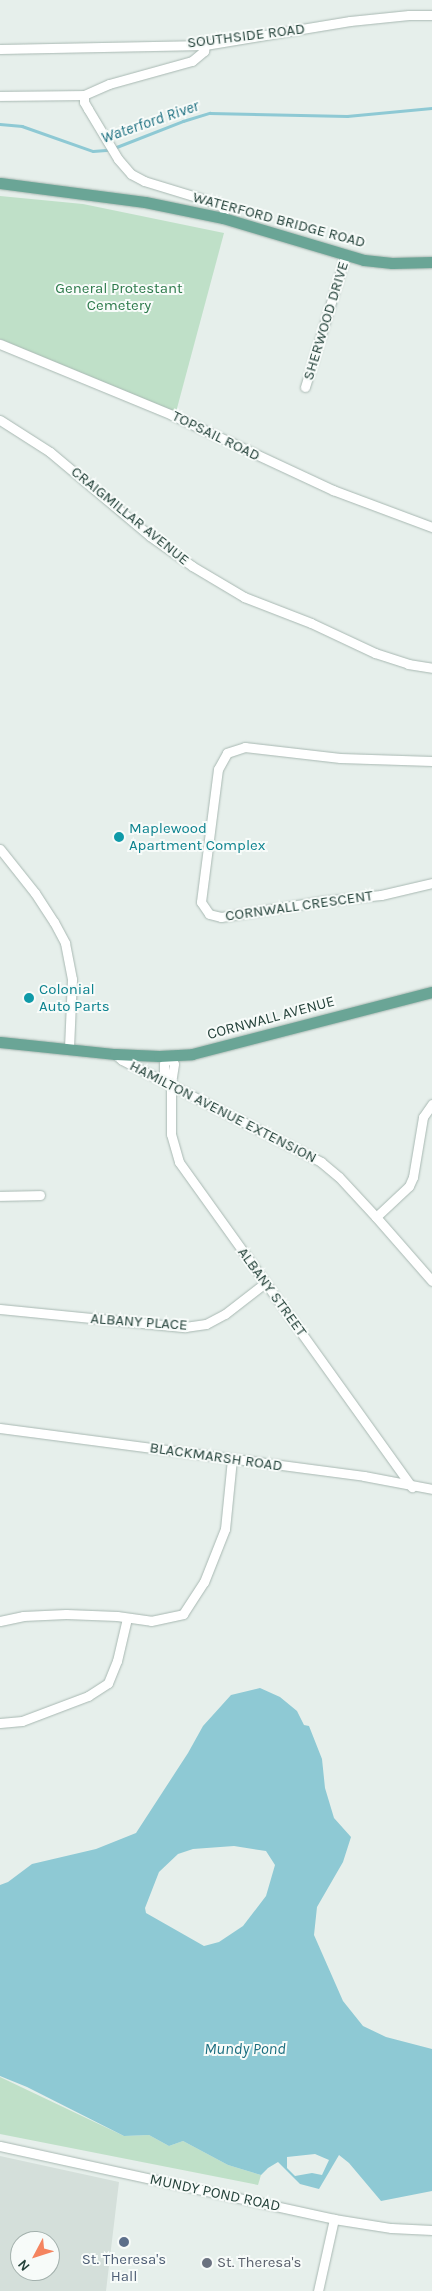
<!DOCTYPE html>
<html>
<head>
<meta charset="utf-8">
<style>
  body { margin:0 }
  #map { position:relative; width:432px; height:2291px; overflow:hidden; background:#e6efeb; font-family:Karla,sans-serif }
  div>[style] { position:absolute }
  .built>* { inset:0; background:#d4dfda }
  .green>* { inset:0; background:#bfe0c8 }
  .water>* { inset:0; background:#8ec9d4 }
  .stream>* { height:2.5px; margin:-1.25px; padding:0 1.25px; transform-origin:1.25px; border-radius:1.25px; background:#8ec9d4 }
  .roads { filter:drop-shadow(0 0 1px #a8b8b2) drop-shadow(0 0 1px #a8b8b2) }
  .minor>* { height:9px; margin:-4.5px; padding:0 4.5px; transform-origin:4.5px; border-radius:4.5px; background:#fff }
  .major>* { height:11px; margin:-5.5px; padding:0 5.5px; transform-origin:5.5px; border-radius:5.5px; background:#6aa596 }
  .dots>* { width:14px; height:14px; translate:-50% -50%; box-sizing:border-box; border:2px solid #f7fbf9; border-radius:50% }
  span { translate:-50% -50%; white-space:nowrap; text-align:center; line-height:1.15; -webkit-text-stroke:4px #f7fbf9; paint-order:stroke }
  .street-label { font-size:15px; color:#24423a }
  .park-label { font-size:15px; color:#2d7a4b }
  .culture-label { font-size:15px; color:#0d838f }
  .left { translate:0 -50%; text-align:left }
  .service-label { font-size:15px; color:#4e5e75 }
  .worship-label { font-size:15px; color:#5b616d }
  .water-label { font-size:16px; color:#1c6f80; font-style:italic }
  .north { position:absolute; left:10px; top:2231px; width:50px; height:50px; box-sizing:border-box; background:#f7fbf9; border:1px solid #a3b1ad; border-radius:50%; rotate:230deg; font-size:14px; font-weight:700; line-height:20px; text-align:center; color:#24423a }
  .north::after { content:''; display:block; margin:auto; width:18px; height:22px; background:#f4845f; clip-path:polygon(50% 0,100% 100%,50% 72%,0 100%) }
</style>
</head>
<body>
<div id="map">
  <div class="built">
    <i style="clip-path:polygon(evenodd,0 2156px,119px 2182px,106px 2291px,0 2291px,0 2156px,20px 2241px,50px 2241px,50px 2271px,20px 2271px,20px 2241px)"></i>
  </div>
  <div class="green">
    <i style="clip-path:polygon(0 196px,83px 204px,224px 233px,176px 412px,0 339px)"></i>
    <i style="clip-path:polygon(0 2077px,124px 2136px,149px 2135px,169px 2146px,183px 2141px,228px 2165px,261px 2175px,258px 2185px,0 2134px)"></i>
  </div>
  <div class="water">
    <i style="clip-path:polygon(evenodd,260px 1688px,280px 1697px,297px 1711px,304px 1725px,309px 1726px,322px 1759px,325px 1788px,334px 1818px,351px 1837px,343px 1862px,317px 1907px,314px 1935px,343px 2001px,363px 2026px,386px 2037px,432px 2049px,432px 2191px,381px 2201px,349px 2163px,339px 2155px,319px 2189px,300px 2184px,278px 2162px,268px 2168px,261px 2175px,228px 2165px,183px 2141px,169px 2146px,149px 2135px,124px 2136px,27px 2087px,0 2076px,0 1885px,8px 1882px,32px 1864px,96px 1849px,136px 1833px,188px 1753px,203px 1726px,231px 1695px,260px 1688px,234px 1846px,266px 1851px,275px 1865px,266px 1896px,243px 1926px,219px 1942px,204px 1946px,146px 1913px,145px 1908px,159px 1872px,178px 1854px,193px 1849px,234px 1846px,260px 1688px,315px 2154px,329px 2160px,322px 2175px,312px 2173px,295px 2176px,287px 2168px,287px 2157px,315px 2154px)"></i>
  </div>
  <div class="stream">
    <i style="left:0;top:124px;width:22px;rotate:5deg"></i>
    <i style="left:22px;top:126px;width:75px;rotate:19.4deg"></i>
    <i style="left:93px;top:151px;width:16px;rotate:-4deg"></i>
    <i style="left:114px;top:148px;width:74px;rotate:-21.4deg"></i>
    <i style="left:183px;top:121px;width:28px;rotate:-17deg"></i>
    <i style="left:210px;top:113px;width:137px;rotate:1.3deg"></i>
    <i style="left:347px;top:116px;width:85px;rotate:-5.4deg"></i>
  </div>
  <div class="roads">
    <div class="minor">
      <i style="left:0;top:49px;width:205px;rotate:-1.1deg"></i>
      <i style="left:205px;top:45px;width:147px;rotate:-9.4deg"></i>
      <i style="left:350px;top:21px;width:59px;rotate:-5.8deg"></i>
      <i style="left:409px;top:15px;width:23px"></i>
      <i style="left:84px;top:95px;width:7px;rotate:90deg"></i>
      <i style="left:84px;top:102px;width:8px;rotate:60deg"></i>
      <i style="left:88px;top:109px;width:58px;rotate:59deg"></i>
      <i style="left:118px;top:159px;width:20px;rotate:49deg"></i>
      <i style="left:131px;top:174px;width:15px;rotate:28deg"></i>
      <i style="left:144px;top:181px;width:78px;rotate:17deg"></i>
      <i style="left:219px;top:204px;width:7px;rotate:45deg"></i>
      <i style="left:224px;top:209px;width:9px;rotate:96deg"></i>
      <i style="left:84px;top:95px;width:27px;rotate:-24deg"></i>
      <i style="left:109px;top:84px;width:86px;rotate:-15.5deg"></i>
      <i style="left:192px;top:61px;width:16px;rotate:-40deg"></i>
      <i style="left:204px;top:51px;width:6px;rotate:-81deg"></i>
      <i style="left:0;top:96px;width:84px;rotate:-0.7deg"></i>
      <i style="left:0;top:344px;width:186px;rotate:22.4deg"></i>
      <i style="left:172px;top:415px;width:178px;rotate:25deg"></i>
      <i style="left:333px;top:490px;width:106px;rotate:20.5deg"></i>
      <i style="left:305px;top:387px;width:139px;rotate:-72.9deg"></i>
      <i style="left:0;top:420px;width:59px;rotate:32.6deg"></i>
      <i style="left:50px;top:452px;width:131px;rotate:40deg"></i>
      <i style="left:150px;top:536px;width:52px;rotate:35.5deg"></i>
      <i style="left:192px;top:566px;width:61px;rotate:30.8deg"></i>
      <i style="left:244px;top:597px;width:72px;rotate:21.2deg"></i>
      <i style="left:311px;top:623px;width:71px;rotate:25.1deg"></i>
      <i style="left:375px;top:653px;width:35px;rotate:18deg"></i>
      <i style="left:408px;top:664px;width:24px;rotate:9deg"></i>
      <i style="left:432px;top:761px;width:92px;rotate:-178.1deg"></i>
      <i style="left:340px;top:758px;width:96px;rotate:-173.4deg"></i>
      <i style="left:245px;top:747px;width:19px;rotate:162deg"></i>
      <i style="left:227px;top:753px;width:18px;rotate:119deg"></i>
      <i style="left:218px;top:769px;width:134px;rotate:97.3deg"></i>
      <i style="left:201px;top:902px;width:14px;rotate:56deg"></i>
      <i style="left:209px;top:914px;width:12px;rotate:14deg"></i>
      <i style="left:221px;top:917px;width:103px;rotate:-8.9deg"></i>
      <i style="left:323px;top:901px;width:58px;rotate:-5.9deg"></i>
      <i style="left:381px;top:895px;width:52px;rotate:-13.2deg"></i>
      <i style="left:0;top:849px;width:56px;rotate:51.5deg"></i>
      <i style="left:35px;top:893px;width:35px;rotate:57deg"></i>
      <i style="left:54px;top:922px;width:24px;rotate:62deg"></i>
      <i style="left:65px;top:943px;width:37px;rotate:79deg"></i>
      <i style="left:72px;top:979px;width:70px;rotate:92.5deg"></i>
      <i style="left:115px;top:1054px;width:9px;rotate:41deg"></i>
      <i style="left:122px;top:1060px;width:224px;rotate:27.1deg"></i>
      <i style="left:321px;top:1162px;width:23px;rotate:40deg"></i>
      <i style="left:339px;top:1177px;width:54px;rotate:47.2deg"></i>
      <i style="left:376px;top:1217px;width:85px;rotate:48.8deg"></i>
      <i style="left:171px;top:1084px;width:11px;rotate:-128deg"></i>
      <i style="left:164px;top:1075px;width:11px;rotate:-90deg"></i>
      <i style="left:164px;top:1064px;width:9px;rotate:-58deg"></i>
      <i style="left:169px;top:1056px;width:9px;rotate:58deg"></i>
      <i style="left:174px;top:1064px;width:20px;rotate:99deg"></i>
      <i style="left:171px;top:1084px;width:50px;rotate:90deg"></i>
      <i style="left:171px;top:1134px;width:29px;rotate:74deg"></i>
      <i style="left:179px;top:1162px;width:400px;rotate:54.4deg"></i>
      <i style="left:0;top:1196px;width:40px;rotate:-1.4deg"></i>
      <i style="left:376px;top:1217px;width:45px;rotate:-43.2deg"></i>
      <i style="left:409px;top:1186px;width:10px;rotate:-66deg"></i>
      <i style="left:413px;top:1177px;width:61px;rotate:-80.5deg"></i>
      <i style="left:423px;top:1117px;width:16px;rotate:-55deg"></i>
      <i style="left:0;top:1309px;width:186px;rotate:5.6deg"></i>
      <i style="left:185px;top:1327px;width:21px;rotate:-8deg"></i>
      <i style="left:206px;top:1324px;width:21px;rotate:-28deg"></i>
      <i style="left:225px;top:1314px;width:51px;rotate:-37.8deg"></i>
      <i style="left:0;top:1428px;width:367px;rotate:7.5deg"></i>
      <i style="left:364px;top:1476px;width:69px;rotate:10.8deg"></i>
      <i style="left:0;top:1621px;width:24px;rotate:-12deg"></i>
      <i style="left:23px;top:1616px;width:43px;rotate:-2.7deg"></i>
      <i style="left:66px;top:1614px;width:51px;rotate:2.2deg"></i>
      <i style="left:117px;top:1616px;width:34px;rotate:8deg"></i>
      <i style="left:151px;top:1621px;width:33px;rotate:-12deg"></i>
      <i style="left:183px;top:1614px;width:38px;rotate:-57deg"></i>
      <i style="left:204px;top:1582px;width:57px;rotate:-68.4deg"></i>
      <i style="left:225px;top:1529px;width:70px;rotate:-84.3deg"></i>
      <i style="left:0;top:1723px;width:22px;rotate:-5deg"></i>
      <i style="left:22px;top:1721px;width:71px;rotate:-20.7deg"></i>
      <i style="left:88px;top:1696px;width:24px;rotate:-33deg"></i>
      <i style="left:108px;top:1683px;width:24px;rotate:-68deg"></i>
      <i style="left:117px;top:1661px;width:44px;rotate:-76.9deg"></i>
      <i style="left:0;top:2146px;width:342px;rotate:12.3deg"></i>
      <i style="left:334px;top:2219px;width:58px;rotate:9deg"></i>
      <i style="left:391px;top:2228px;width:41px;rotate:2.8deg"></i>
      <i style="left:318px;top:2291px;width:74px;rotate:-77.5deg"></i>
    </div>
    <div class="major">
      <i style="left:0;top:183px;width:146px;rotate:7.5deg"></i>
      <i style="left:145px;top:202px;width:80px;rotate:11.6deg"></i>
      <i style="left:223px;top:218px;width:147px;rotate:16.6deg"></i>
      <i style="left:364px;top:260px;width:28px;rotate:6deg"></i>
      <i style="left:392px;top:263px;width:40px;rotate:-1.4deg"></i>
      <i style="left:0;top:1042px;width:116px;rotate:6deg"></i>
      <i style="left:115px;top:1054px;width:44px;rotate:2.6deg"></i>
      <i style="left:159px;top:1056px;width:33px;rotate:-3deg"></i>
      <i style="left:192px;top:1054px;width:248px;rotate:-14.5deg"></i>
    </div>
  </div>
  <div class="dots">
    <i style="left:119px;top:837px;background:#0f9aa8"></i>
    <i style="left:29px;top:998px;background:#0f9aa8"></i>
    <i style="left:124px;top:2242px;background:#5c6f8a"></i>
    <i style="left:207px;top:2263px;background:#6b7280"></i>
  </div>
  <div class="street-label">
    <span style="left:246px;top:36px;rotate:-7deg">SOUTHSIDE ROAD</span>
    <span style="left:279px;top:220px;rotate:15deg">WATERFORD BRIDGE ROAD</span>
    <span style="left:326px;top:321px;rotate:-73deg">SHERWOOD DRIVE</span>
    <span style="left:216px;top:436px;rotate:26deg">TOPSAIL ROAD</span>
    <span style="left:130px;top:516px;rotate:39deg">CRAIGMILLAR AVENUE</span>
    <span style="left:299px;top:906px;rotate:-8deg">CORNWALL CRESCENT</span>
    <span style="left:271px;top:1018px;rotate:-15deg">CORNWALL AVENUE</span>
    <span style="left:223px;top:1112px;rotate:27deg">HAMILTON AVENUE EXTENSION</span>
    <span style="left:272px;top:1292px;rotate:54deg">ALBANY STREET</span>
    <span style="left:139px;top:1322px;rotate:4deg">ALBANY PLACE</span>
    <span style="left:216px;top:1457px;rotate:8deg">BLACKMARSH ROAD</span>
    <span style="left:215px;top:2193px;rotate:12deg">MUNDY POND ROAD</span>
  </div>
  <div class="park-label">
    <span style="left:119px;top:297px">General Protestant<br>Cemetery</span>
  </div>
  <div class="culture-label">
    <span class="left" style="left:129px;top:837px">Maplewood<br>Apartment Complex</span>
    <span class="left" style="left:39px;top:998px">Colonial<br>Auto Parts</span>
  </div>
  <div class="service-label">
    <span style="left:124px;top:2268px">St. Theresa's<br>Hall</span>
  </div>
  <div class="worship-label">
    <span class="left" style="left:217px;top:2263px">St. Theresa's</span>
  </div>
  <div class="water-label">
    <span style="left:150px;top:122px;rotate:-19deg">Waterford River</span>
    <span style="left:245px;top:2049px">Mundy Pond</span>
  </div>
  <div class="north">N</div>
</div>
</body>
</html>
